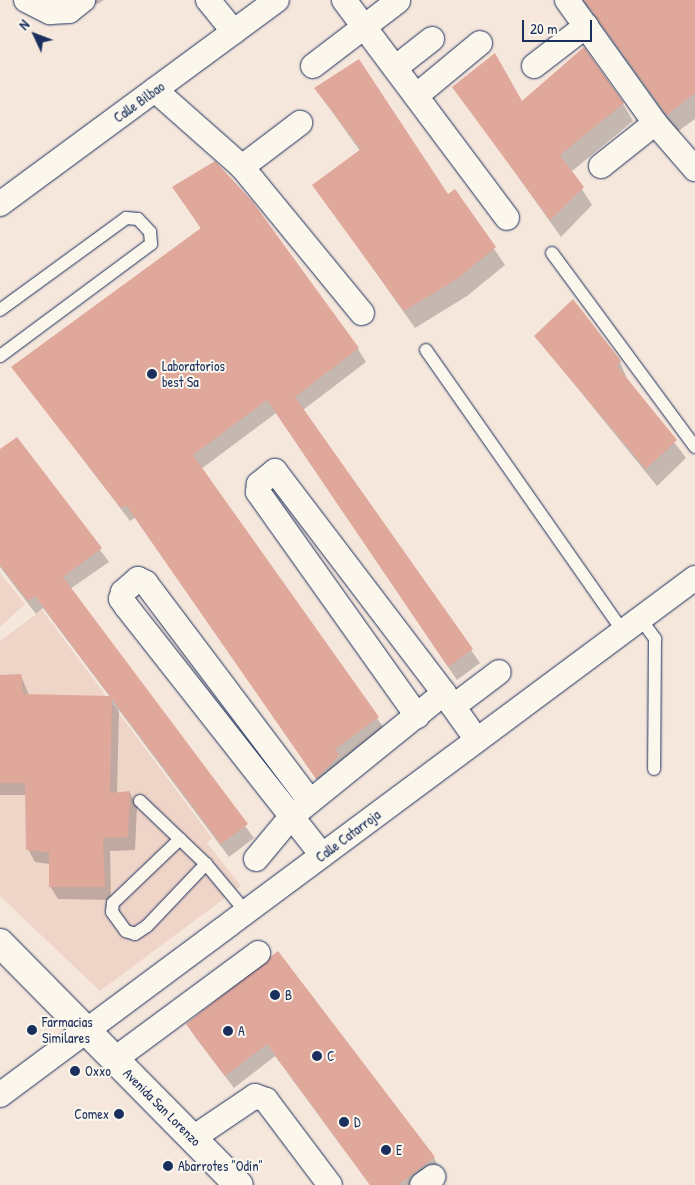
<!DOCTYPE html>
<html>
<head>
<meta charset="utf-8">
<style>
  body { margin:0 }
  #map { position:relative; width:695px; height:1185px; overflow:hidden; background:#f6e7dc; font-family:"Patrick Hand",sans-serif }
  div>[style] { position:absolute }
  .built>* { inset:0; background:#efd4c8 }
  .shadow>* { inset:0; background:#0003 }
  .building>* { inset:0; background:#e0a79b }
  .roads { filter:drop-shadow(0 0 1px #1b2f5e) drop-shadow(0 0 1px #1b2f5e) }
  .lane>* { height:12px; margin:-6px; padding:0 6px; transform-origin:6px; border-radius:6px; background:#fbf7ec }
  .street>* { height:24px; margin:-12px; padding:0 12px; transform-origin:12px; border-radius:12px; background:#fbf7ec }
  .secondary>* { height:28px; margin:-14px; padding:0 14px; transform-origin:14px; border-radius:14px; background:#fbf7ec }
  .dots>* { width:14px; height:14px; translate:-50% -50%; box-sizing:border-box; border:2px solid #fbf7ec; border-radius:50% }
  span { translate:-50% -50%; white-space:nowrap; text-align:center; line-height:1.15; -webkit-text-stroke:4px #fbf7ec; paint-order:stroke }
  .street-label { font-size:14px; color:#1b2f5e }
  .poi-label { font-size:14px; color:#1b2f5e }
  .left { translate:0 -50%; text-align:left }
  .right { translate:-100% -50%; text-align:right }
  .north { position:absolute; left:10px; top:10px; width:50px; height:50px; -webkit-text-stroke:4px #fbf7ec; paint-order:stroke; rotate:313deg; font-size:14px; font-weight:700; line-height:20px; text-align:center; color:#1b2f5e }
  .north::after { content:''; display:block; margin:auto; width:18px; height:22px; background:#1b2f5e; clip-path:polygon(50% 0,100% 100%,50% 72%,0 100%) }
  .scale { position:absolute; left:522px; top:20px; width:70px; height:22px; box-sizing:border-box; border:2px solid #1b2f5e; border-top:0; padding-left:6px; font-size:15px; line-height:18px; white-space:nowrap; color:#1b2f5e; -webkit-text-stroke:4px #fbf7ec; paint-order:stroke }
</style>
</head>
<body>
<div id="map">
  <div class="built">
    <i style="clip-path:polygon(0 573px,25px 604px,0 627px)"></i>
    <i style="clip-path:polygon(42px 610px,212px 838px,207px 843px,241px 886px,100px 991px,0 896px,0 641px)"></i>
  </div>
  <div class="shadow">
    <i style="clip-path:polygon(64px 0,104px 0,98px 4px)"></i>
    <i style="clip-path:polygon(573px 0,695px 0,695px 119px,677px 132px,589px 9px)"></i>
    <i style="clip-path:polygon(454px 87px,522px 103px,623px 104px,633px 121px,571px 172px,592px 205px,561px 237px)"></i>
    <i style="clip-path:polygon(316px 89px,448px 196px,455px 191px,505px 265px,467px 296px,415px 328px,314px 185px,360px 151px)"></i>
    <i style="clip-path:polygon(174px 188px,358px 349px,366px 362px,303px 410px,480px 663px,457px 680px,276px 413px,201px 469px,386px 731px,325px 791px,135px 518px,130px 521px,13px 367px,201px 229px)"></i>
    <i style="clip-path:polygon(536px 337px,620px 362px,628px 381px,686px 458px,657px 486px)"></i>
    <i style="clip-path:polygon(17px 439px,109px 562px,70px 589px,254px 838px,229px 857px,119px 710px,117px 794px,130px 793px,137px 806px,135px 850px,110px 851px,111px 900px,58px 899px,50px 886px,50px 864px,35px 862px,28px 849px,27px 795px,0 795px,0 676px,21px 676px,29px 695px,110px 697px,43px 608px,36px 614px,0 567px,0 451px)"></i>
    <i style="clip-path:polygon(278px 952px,434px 1158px,441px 1171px,422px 1185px,370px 1185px,275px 1056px,234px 1088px,195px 1037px,187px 1024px)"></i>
  </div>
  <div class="building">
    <i style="clip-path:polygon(584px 0,695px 0,695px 93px,667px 115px)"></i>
    <i style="clip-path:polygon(584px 47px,624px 103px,560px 155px,584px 187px,550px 220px,452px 87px,495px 53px,522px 101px)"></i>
    <i style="clip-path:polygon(359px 59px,448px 194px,455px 189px,496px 247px,457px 279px,404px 311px,312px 185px,361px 149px,314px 88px)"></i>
    <i style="clip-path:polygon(215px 161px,252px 201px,359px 348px,295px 397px,473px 649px,448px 667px,267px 400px,193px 455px,379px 717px,335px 749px,339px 755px,316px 779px,126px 505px,121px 508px,11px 367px,201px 228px,172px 187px)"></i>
    <i style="clip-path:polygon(573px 299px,621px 361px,617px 366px,677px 440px,646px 469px,534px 336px)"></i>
    <i style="clip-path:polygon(17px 437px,102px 548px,63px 577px,248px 824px,221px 844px,112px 699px,110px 793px,130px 791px,128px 837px,103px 838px,105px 887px,49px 887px,49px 852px,26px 850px,25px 783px,0 783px,0 675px,21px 674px,23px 694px,110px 696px,35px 596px,28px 601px,0 565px,0 449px)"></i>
    <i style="clip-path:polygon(278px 951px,435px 1157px,398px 1185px,370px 1185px,267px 1044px,225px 1076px,186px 1024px)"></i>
  </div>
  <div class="roads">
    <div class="lane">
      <i style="left:552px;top:253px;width:241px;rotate:53.6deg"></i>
      <i style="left:0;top:310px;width:156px;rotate:-36.1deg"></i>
      <i style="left:126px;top:218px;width:12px;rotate:5deg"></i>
      <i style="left:138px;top:219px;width:18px;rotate:47deg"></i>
      <i style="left:150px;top:232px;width:12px;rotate:85deg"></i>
      <i style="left:151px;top:244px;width:188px;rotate:143.4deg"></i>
      <i style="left:426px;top:350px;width:343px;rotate:55deg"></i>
      <i style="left:640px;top:618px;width:26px;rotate:54deg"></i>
      <i style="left:655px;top:639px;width:130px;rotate:90.4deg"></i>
      <i style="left:140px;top:801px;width:91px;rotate:43.7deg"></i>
      <i style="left:206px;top:864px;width:62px;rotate:50.2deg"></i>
      <i style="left:180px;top:839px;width:93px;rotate:136.3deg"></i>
      <i style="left:113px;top:903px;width:9px;rotate:96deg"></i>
      <i style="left:112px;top:912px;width:24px;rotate:54deg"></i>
      <i style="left:126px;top:931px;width:9px;rotate:18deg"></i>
      <i style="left:135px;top:934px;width:14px;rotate:-34deg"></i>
      <i style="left:147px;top:926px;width:86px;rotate:-46.4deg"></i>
    </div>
    <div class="street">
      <i style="left:26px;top:0;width:27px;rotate:27deg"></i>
      <i style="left:50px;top:12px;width:19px;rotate:-3deg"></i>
      <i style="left:69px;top:11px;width:18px;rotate:-38deg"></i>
      <i style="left:208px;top:0;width:41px;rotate:50.9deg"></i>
      <i style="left:344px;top:0;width:272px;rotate:53.2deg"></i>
      <i style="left:567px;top:0;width:151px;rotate:54.4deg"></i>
      <i style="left:655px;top:123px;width:61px;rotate:49deg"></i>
      <i style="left:313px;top:66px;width:107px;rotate:-37.4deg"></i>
      <i style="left:534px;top:66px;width:66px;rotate:-37.6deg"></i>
      <i style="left:395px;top:68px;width:47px;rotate:-38.1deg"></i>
      <i style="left:155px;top:90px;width:116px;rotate:41.5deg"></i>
      <i style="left:242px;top:167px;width:189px;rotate:50.6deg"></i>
      <i style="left:416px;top:96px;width:83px;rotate:-39.6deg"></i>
      <i style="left:601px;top:166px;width:69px;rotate:-38.5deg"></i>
      <i style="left:242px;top:167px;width:73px;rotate:-37.2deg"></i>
      <i style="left:0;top:204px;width:344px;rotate:-36.4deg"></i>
      <i style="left:445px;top:695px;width:55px;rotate:54.6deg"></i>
      <i style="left:454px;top:706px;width:56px;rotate:-37.1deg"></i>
      <i style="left:310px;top:801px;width:273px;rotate:-127deg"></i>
      <i style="left:146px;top:583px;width:9px;rotate:-153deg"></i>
      <i style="left:138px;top:579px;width:20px;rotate:139deg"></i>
      <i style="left:123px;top:592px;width:7px;rotate:106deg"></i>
      <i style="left:121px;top:599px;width:9px;rotate:54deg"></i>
      <i style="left:126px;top:606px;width:317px;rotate:51.8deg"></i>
      <i style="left:256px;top:859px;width:55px;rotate:-50.2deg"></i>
      <i style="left:291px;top:817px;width:197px;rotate:-39deg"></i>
      <i style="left:444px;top:693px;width:279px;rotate:-127.3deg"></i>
      <i style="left:275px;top:471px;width:21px;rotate:141deg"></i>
      <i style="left:259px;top:484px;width:8px;rotate:97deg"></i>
      <i style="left:258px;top:492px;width:275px;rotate:54.6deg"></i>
      <i style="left:115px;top:1059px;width:178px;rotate:-36.5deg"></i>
      <i style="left:0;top:1095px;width:866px;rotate:-36.65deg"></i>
      <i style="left:193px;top:1138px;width:75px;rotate:-34.1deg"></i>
      <i style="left:255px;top:1096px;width:12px;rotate:20deg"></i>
      <i style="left:266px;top:1100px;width:106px;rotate:53deg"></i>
      <i style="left:422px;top:1185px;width:14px;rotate:-36deg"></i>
    </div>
    <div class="secondary">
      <i style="left:0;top:943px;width:340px;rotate:45.4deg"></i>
    </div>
  </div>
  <div class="dots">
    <i style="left:152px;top:374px;background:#1b2f5e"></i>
    <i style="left:275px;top:995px;background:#1b2f5e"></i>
    <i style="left:32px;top:1030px;background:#1b2f5e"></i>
    <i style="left:228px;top:1031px;background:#1b2f5e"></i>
    <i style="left:317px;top:1056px;background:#1b2f5e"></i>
    <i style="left:75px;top:1071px;background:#1b2f5e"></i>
    <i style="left:119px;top:1114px;background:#1b2f5e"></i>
    <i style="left:344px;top:1122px;background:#1b2f5e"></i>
    <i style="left:386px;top:1150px;background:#1b2f5e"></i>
    <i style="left:168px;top:1166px;background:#1b2f5e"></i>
  </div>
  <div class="street-label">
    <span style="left:139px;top:102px;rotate:-36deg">Calle Bilbao</span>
    <span style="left:348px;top:836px;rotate:-37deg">Calle Catarroja</span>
    <span style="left:162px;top:1107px;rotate:45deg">Avenida San Lorenzo</span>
  </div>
  <div class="poi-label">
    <span class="left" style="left:162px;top:374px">Laboratorios<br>best Sa</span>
    <span class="left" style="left:285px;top:995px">B</span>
    <span class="left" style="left:42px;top:1030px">Farmacias<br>Similares</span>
    <span class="left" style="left:238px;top:1031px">A</span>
    <span class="left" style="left:327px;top:1056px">C</span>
    <span class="left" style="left:85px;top:1071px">Oxxo</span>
    <span class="right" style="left:109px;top:1114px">Comex</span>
    <span class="left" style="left:354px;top:1122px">D</span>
    <span class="left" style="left:396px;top:1150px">E</span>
    <span class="left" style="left:178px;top:1166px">Abarrotes "Odín"</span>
  </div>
  <div class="north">N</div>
  <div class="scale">20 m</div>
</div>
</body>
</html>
